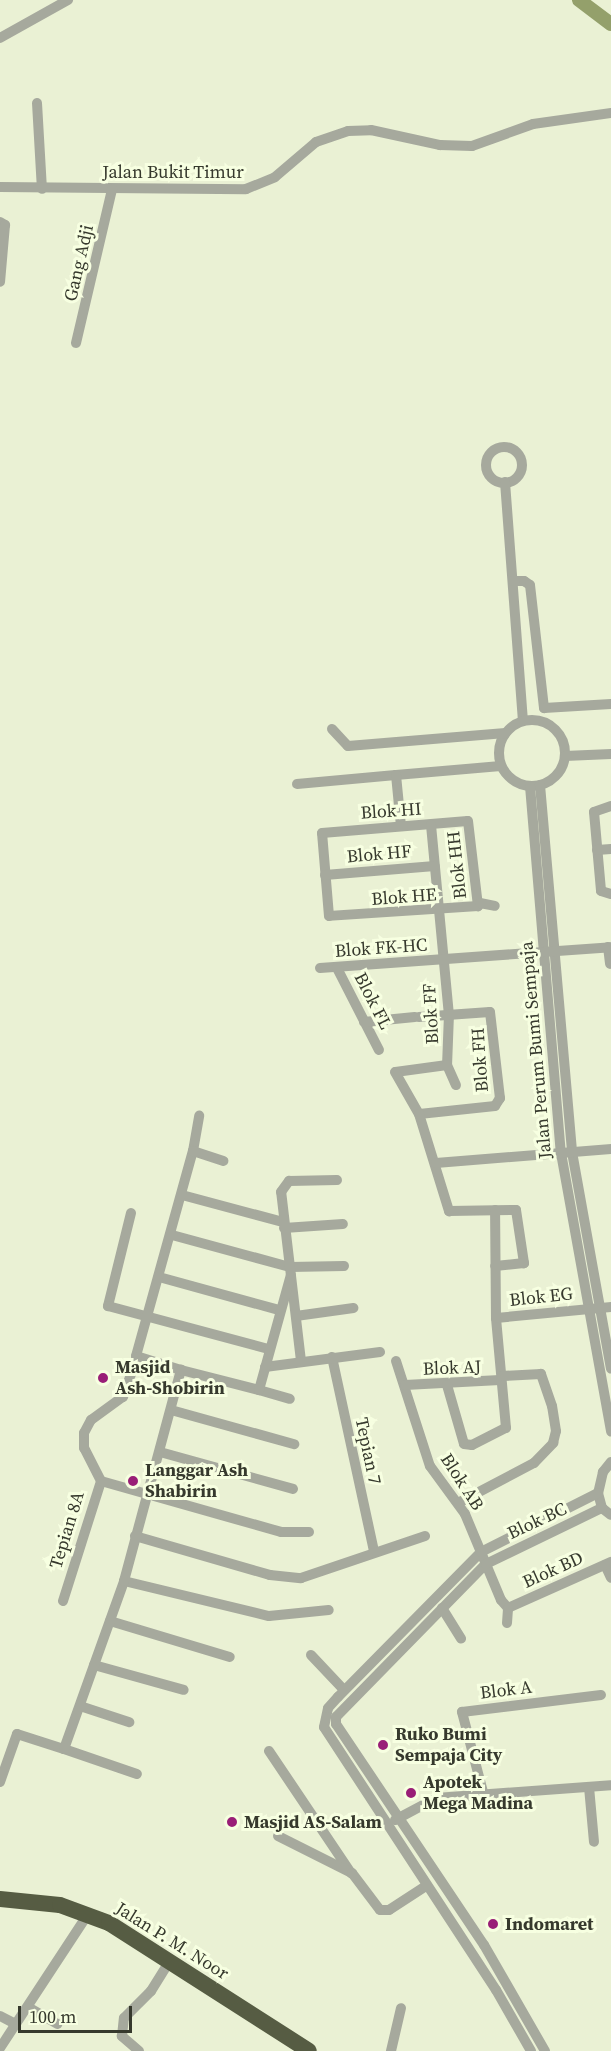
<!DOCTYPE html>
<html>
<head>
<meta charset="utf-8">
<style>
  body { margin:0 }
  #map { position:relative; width:611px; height:2051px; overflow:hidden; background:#eaf1d4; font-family:"Source Serif 4",serif }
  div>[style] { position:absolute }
  .river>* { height:14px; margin:-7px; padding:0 7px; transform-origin:7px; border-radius:7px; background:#94a06b }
  .minor>* { height:10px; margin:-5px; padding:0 5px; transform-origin:5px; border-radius:5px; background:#a6a99d }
  .minor>.ring { margin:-5px; padding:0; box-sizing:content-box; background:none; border:10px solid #a6a99d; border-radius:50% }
  .highway>* { height:16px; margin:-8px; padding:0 8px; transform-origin:8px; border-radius:8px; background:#565c43 }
  .dots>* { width:16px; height:16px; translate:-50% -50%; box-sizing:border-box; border:3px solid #f7ffe1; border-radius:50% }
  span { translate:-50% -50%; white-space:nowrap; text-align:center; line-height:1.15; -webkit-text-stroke:6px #f7ffe1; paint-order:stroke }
  .street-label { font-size:18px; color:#36392d }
  .poi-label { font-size:18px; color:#36392d; font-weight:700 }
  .left { translate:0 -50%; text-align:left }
  .scale { position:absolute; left:18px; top:2006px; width:114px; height:27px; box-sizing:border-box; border:3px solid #36392d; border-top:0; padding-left:8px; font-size:18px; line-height:21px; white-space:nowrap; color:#36392d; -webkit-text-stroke:4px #f7ffe1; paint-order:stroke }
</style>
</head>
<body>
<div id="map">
  <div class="river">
    <i style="left:579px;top:0;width:40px;rotate:37deg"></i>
  </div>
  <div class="minor">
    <i style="left:0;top:38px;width:78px;rotate:-29.2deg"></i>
    <i style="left:37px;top:103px;width:86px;rotate:86.7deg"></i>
    <i style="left:0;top:187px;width:246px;rotate:0.5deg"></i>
    <i style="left:246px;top:189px;width:31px;rotate:-22deg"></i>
    <i style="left:275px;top:177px;width:54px;rotate:-40.5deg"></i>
    <i style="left:316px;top:142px;width:34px;rotate:-19deg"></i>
    <i style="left:348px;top:131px;width:23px;rotate:-2deg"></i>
    <i style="left:371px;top:130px;width:71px;rotate:12.3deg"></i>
    <i style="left:440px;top:145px;width:32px;rotate:2deg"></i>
    <i style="left:472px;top:146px;width:65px;rotate:-19.8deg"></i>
    <i style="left:533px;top:124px;width:79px;rotate:-8deg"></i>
    <i style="left:0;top:222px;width:6px;rotate:31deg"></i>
    <i style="left:5px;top:225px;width:57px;rotate:95deg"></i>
    <i style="left:76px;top:343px;width:158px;rotate:-76.8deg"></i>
    <i class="ring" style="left:486px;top:447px;width:26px;height:26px"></i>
    <i style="left:505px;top:482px;width:239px;rotate:85.7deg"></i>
    <i style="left:513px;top:581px;width:11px"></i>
    <i style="left:524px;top:581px;width:7px;rotate:34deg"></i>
    <i style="left:530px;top:585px;width:124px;rotate:83.5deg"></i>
    <i style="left:544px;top:708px;width:67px;rotate:-3.4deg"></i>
    <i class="ring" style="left:499px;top:720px;width:56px;height:56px"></i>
    <i style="left:332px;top:729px;width:23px;rotate:47deg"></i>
    <i style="left:348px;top:746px;width:158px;rotate:-4.7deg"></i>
    <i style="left:565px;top:756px;width:46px;rotate:-2.5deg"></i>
    <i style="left:396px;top:775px;width:105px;rotate:-4.9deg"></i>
    <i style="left:297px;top:784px;width:99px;rotate:-5.2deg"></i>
    <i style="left:396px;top:775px;width:51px;rotate:84.4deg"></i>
    <i style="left:540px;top:785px;width:368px;rotate:85deg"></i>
    <i style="left:572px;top:1152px;width:220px;rotate:79.8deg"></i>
    <i style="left:530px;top:786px;width:368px;rotate:85.2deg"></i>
    <i style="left:561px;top:1153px;width:283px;rotate:79.8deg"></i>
    <i style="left:611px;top:806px;width:18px;rotate:161deg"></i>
    <i style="left:594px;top:812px;width:79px;rotate:84.9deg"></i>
    <i style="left:601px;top:891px;width:10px;rotate:17deg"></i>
    <i style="left:468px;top:821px;width:86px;rotate:83.3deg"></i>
    <i style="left:478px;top:906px;width:149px;rotate:176.2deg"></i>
    <i style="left:329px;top:916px;width:83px;rotate:-94.8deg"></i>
    <i style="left:322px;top:833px;width:146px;rotate:-4.7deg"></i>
    <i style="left:431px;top:825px;width:190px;rotate:84.6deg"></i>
    <i style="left:449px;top:1014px;width:51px;rotate:92.2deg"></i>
    <i style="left:597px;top:850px;width:14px;rotate:-4deg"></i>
    <i style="left:325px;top:875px;width:110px;rotate:-4.7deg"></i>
    <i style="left:480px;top:903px;width:15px;rotate:11deg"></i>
    <i style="left:608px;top:947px;width:17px;rotate:83deg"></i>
    <i style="left:320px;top:968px;width:292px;rotate:-4.1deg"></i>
    <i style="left:337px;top:968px;width:92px;rotate:62.9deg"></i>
    <i style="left:419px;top:1017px;width:71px;rotate:-4deg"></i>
    <i style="left:490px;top:1012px;width:87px;rotate:83.4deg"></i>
    <i style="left:500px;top:1098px;width:9px;rotate:122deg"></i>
    <i style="left:495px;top:1106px;width:76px;rotate:174deg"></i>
    <i style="left:364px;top:1022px;width:51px;rotate:-5.6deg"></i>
    <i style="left:447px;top:1065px;width:52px;rotate:172.3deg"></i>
    <i style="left:395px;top:1072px;width:48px;rotate:60.3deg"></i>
    <i style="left:419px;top:1114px;width:102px;rotate:72.8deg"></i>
    <i style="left:449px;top:1211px;width:67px;rotate:-0.9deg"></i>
    <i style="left:516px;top:1210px;width:54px;rotate:81.4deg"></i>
    <i style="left:524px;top:1263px;width:29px;rotate:174deg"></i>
    <i style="left:447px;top:1065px;width:22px;rotate:66deg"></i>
    <i style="left:193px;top:1151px;width:36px;rotate:-80deg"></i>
    <i style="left:436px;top:1163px;width:176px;rotate:-4.6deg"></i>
    <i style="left:182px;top:1195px;width:105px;rotate:15deg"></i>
    <i style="left:131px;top:1213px;width:96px;rotate:103.9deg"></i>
    <i style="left:108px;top:1306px;width:166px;rotate:15deg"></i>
    <i style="left:284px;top:1228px;width:59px;rotate:-3.9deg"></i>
    <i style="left:172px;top:1235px;width:122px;rotate:15.2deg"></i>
    <i style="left:290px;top:1267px;width:54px;rotate:-1.1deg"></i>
    <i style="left:159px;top:1277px;width:124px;rotate:15.4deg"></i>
    <i style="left:296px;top:1316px;width:58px;rotate:-8deg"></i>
    <i style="left:496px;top:1318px;width:116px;rotate:-5.5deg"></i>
    <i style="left:332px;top:1357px;width:199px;rotate:77.8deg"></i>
    <i style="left:301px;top:1361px;width:170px;rotate:-96.7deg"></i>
    <i style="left:281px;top:1192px;width:14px;rotate:-54deg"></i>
    <i style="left:289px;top:1181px;width:48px;rotate:-1.2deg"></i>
    <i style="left:396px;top:1361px;width:110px;rotate:72.1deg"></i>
    <i style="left:430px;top:1466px;width:59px;rotate:53.9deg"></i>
    <i style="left:465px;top:1514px;width:93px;rotate:67.3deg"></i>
    <i style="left:501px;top:1600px;width:11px;rotate:49deg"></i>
    <i style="left:265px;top:1367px;width:116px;rotate:-7.4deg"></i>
    <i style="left:181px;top:1370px;width:47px;rotate:-162.7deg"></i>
    <i style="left:136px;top:1356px;width:213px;rotate:-74.5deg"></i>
    <i style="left:193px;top:1151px;width:32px;rotate:18deg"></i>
    <i style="left:405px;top:1385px;width:95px;rotate:-3deg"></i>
    <i style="left:447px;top:1385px;width:61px;rotate:73.9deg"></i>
    <i style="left:464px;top:1444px;width:8px;rotate:7deg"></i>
    <i style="left:472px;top:1445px;width:38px;rotate:-27deg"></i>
    <i style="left:506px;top:1428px;width:110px;rotate:-95.2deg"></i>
    <i style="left:496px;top:1318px;width:108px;rotate:-90.5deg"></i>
    <i style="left:259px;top:1390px;width:32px;rotate:16deg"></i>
    <i style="left:171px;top:1410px;width:128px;rotate:15.5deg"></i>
    <i style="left:160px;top:1452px;width:138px;rotate:15.5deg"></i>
    <i style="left:611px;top:1462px;width:13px;rotate:129deg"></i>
    <i style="left:603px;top:1472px;width:22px;rotate:103deg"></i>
    <i style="left:598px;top:1493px;width:16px;rotate:75deg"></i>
    <i style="left:602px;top:1508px;width:11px;rotate:38deg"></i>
    <i style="left:101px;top:1481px;width:37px;rotate:-117deg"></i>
    <i style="left:84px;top:1448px;width:15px;rotate:-90deg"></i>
    <i style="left:84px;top:1433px;width:15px;rotate:-62deg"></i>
    <i style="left:91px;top:1420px;width:39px;rotate:-36deg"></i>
    <i style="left:123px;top:1397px;width:42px;rotate:-70.7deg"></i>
    <i style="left:458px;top:1503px;width:86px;rotate:-27.8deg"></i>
    <i style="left:534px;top:1463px;width:28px;rotate:-46deg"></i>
    <i style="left:553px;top:1443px;width:12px;rotate:-76deg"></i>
    <i style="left:556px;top:1431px;width:25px;rotate:-99deg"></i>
    <i style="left:552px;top:1406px;width:34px;rotate:-109deg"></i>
    <i style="left:541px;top:1374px;width:39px;rotate:177deg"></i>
    <i style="left:135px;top:1536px;width:141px;rotate:16.1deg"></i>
    <i style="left:270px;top:1575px;width:31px;rotate:6deg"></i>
    <i style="left:301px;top:1578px;width:131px;rotate:-18.7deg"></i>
    <i style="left:605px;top:1565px;width:14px;rotate:65deg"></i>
    <i style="left:124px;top:1581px;width:149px;rotate:13.6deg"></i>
    <i style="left:269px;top:1616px;width:60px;rotate:-5.7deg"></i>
    <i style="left:63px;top:1601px;width:126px;rotate:-72.4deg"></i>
    <i style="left:101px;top:1481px;width:187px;rotate:15.8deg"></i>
    <i style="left:281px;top:1532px;width:28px"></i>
    <i style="left:442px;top:1608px;width:36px;rotate:58deg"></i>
    <i style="left:508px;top:1608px;width:113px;rotate:-24.1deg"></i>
    <i style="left:110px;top:1621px;width:125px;rotate:16.7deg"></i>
    <i style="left:507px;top:1623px;width:15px;rotate:-86deg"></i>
    <i style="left:311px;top:1655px;width:48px;rotate:46.7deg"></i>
    <i style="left:94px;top:1665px;width:93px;rotate:15.5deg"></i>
    <i style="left:80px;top:1706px;width:52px;rotate:18.1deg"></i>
    <i style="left:64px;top:1749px;width:77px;rotate:18.9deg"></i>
    <i style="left:269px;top:1751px;width:147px;rotate:56.1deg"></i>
    <i style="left:0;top:1782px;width:51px;rotate:-70.5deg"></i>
    <i style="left:17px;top:1734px;width:49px;rotate:17.7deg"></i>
    <i style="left:64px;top:1749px;width:178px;rotate:-70.3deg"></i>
    <i style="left:124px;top:1581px;width:219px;rotate:-74.9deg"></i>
    <i style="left:181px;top:1370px;width:81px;rotate:14.4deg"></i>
    <i style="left:259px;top:1390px;width:119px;rotate:-74.5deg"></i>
    <i style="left:589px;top:1787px;width:55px;rotate:84.8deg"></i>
    <i style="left:483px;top:1792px;width:83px;rotate:-104.7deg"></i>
    <i style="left:462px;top:1712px;width:140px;rotate:-7deg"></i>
    <i style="left:395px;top:1820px;width:47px;rotate:-28.2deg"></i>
    <i style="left:436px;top:1798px;width:175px;rotate:-4.2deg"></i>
    <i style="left:278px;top:1836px;width:83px;rotate:26.6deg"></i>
    <i style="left:352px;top:1873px;width:46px;rotate:52.9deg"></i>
    <i style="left:380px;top:1910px;width:9px"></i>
    <i style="left:389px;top:1910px;width:44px;rotate:-33deg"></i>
    <i style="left:28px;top:2007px;width:34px;rotate:30deg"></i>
    <i style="left:0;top:2016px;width:18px;rotate:27deg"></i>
    <i style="left:0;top:2048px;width:160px;rotate:-56.7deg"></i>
    <i style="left:139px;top:2051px;width:23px;rotate:-139deg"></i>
    <i style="left:122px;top:2036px;width:18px;rotate:-84deg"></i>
    <i style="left:124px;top:2018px;width:38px;rotate:-45deg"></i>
    <i style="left:151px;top:1991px;width:36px;rotate:-58deg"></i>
    <i style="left:391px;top:2051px;width:44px;rotate:-76.9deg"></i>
    <i style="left:531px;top:2051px;width:70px;rotate:-119.8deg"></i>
    <i style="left:496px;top:1990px;width:314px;rotate:-123.2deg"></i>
    <i style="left:324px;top:1727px;width:19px;rotate:-78deg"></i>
    <i style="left:328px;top:1708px;width:15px;rotate:-48deg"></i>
    <i style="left:338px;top:1697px;width:204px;rotate:-45.4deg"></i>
    <i style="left:481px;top:1552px;width:131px;rotate:-26.8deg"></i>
    <i style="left:545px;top:2051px;width:122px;rotate:-119.9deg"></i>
    <i style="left:484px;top:1945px;width:266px;rotate:-123.8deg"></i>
    <i style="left:336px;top:1724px;width:7px;rotate:-90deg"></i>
    <i style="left:336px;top:1717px;width:214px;rotate:-45.6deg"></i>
    <i style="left:486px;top:1564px;width:129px;rotate:-25.8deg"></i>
  </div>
  <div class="highway">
    <i style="left:0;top:1899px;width:60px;rotate:5.7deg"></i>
    <i style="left:60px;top:1905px;width:52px;rotate:20.2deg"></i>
    <i style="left:109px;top:1923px;width:237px;rotate:32.6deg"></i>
  </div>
  <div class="dots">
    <i style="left:103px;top:1378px;background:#991e77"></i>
    <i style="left:133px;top:1481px;background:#991e77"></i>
    <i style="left:383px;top:1745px;background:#991e77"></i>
    <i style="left:411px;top:1793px;background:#991e77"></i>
    <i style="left:232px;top:1822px;background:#991e77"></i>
    <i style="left:493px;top:1924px;background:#991e77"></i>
  </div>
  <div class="street-label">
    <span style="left:173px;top:172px">Jalan Bukit Timur</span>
    <span style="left:79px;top:263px;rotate:-77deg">Gang Adji</span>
    <span style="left:391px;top:811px;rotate:-4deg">Blok HI</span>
    <span style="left:379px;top:854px;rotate:-5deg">Blok HF</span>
    <span style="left:457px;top:865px;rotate:-96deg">Blok HH</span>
    <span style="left:404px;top:897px;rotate:-4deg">Blok HE</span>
    <span style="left:381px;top:948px;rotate:-4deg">Blok FK-HC</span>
    <span style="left:373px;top:1001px;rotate:63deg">Blok FL</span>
    <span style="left:431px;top:1014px;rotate:-93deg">Blok FF</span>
    <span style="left:536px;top:1050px;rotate:-95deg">Jalan Perum Bumi Sempaja</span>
    <span style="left:480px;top:1060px;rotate:-94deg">Blok FH</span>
    <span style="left:541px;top:1297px;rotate:-6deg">Blok EG</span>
    <span style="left:452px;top:1368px;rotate:-2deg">Blok AJ</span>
    <span style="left:368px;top:1451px;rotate:78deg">Tepian 7</span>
    <span style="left:462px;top:1482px;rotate:57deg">Blok AB</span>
    <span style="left:537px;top:1521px;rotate:-25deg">Blok BC</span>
    <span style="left:67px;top:1530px;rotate:-73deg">Tepian 8A</span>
    <span style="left:553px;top:1570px;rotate:-24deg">Blok BD</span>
    <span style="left:506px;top:1690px;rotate:-7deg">Blok A</span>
    <span style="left:172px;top:1941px;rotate:32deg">Jalan P. M. Noor</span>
  </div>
  <div class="poi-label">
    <span class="left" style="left:115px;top:1378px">Masjid<br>Ash-Shobirin</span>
    <span class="left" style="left:145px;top:1481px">Langgar Ash<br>Shabirin</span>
    <span class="left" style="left:395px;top:1745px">Ruko Bumi<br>Sempaja City</span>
    <span class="left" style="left:423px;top:1793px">Apotek<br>Mega Madina</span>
    <span class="left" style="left:244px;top:1822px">Masjid AS-Salam</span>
    <span class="left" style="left:505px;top:1924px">Indomaret</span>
  </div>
  <div class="scale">100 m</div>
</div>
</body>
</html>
